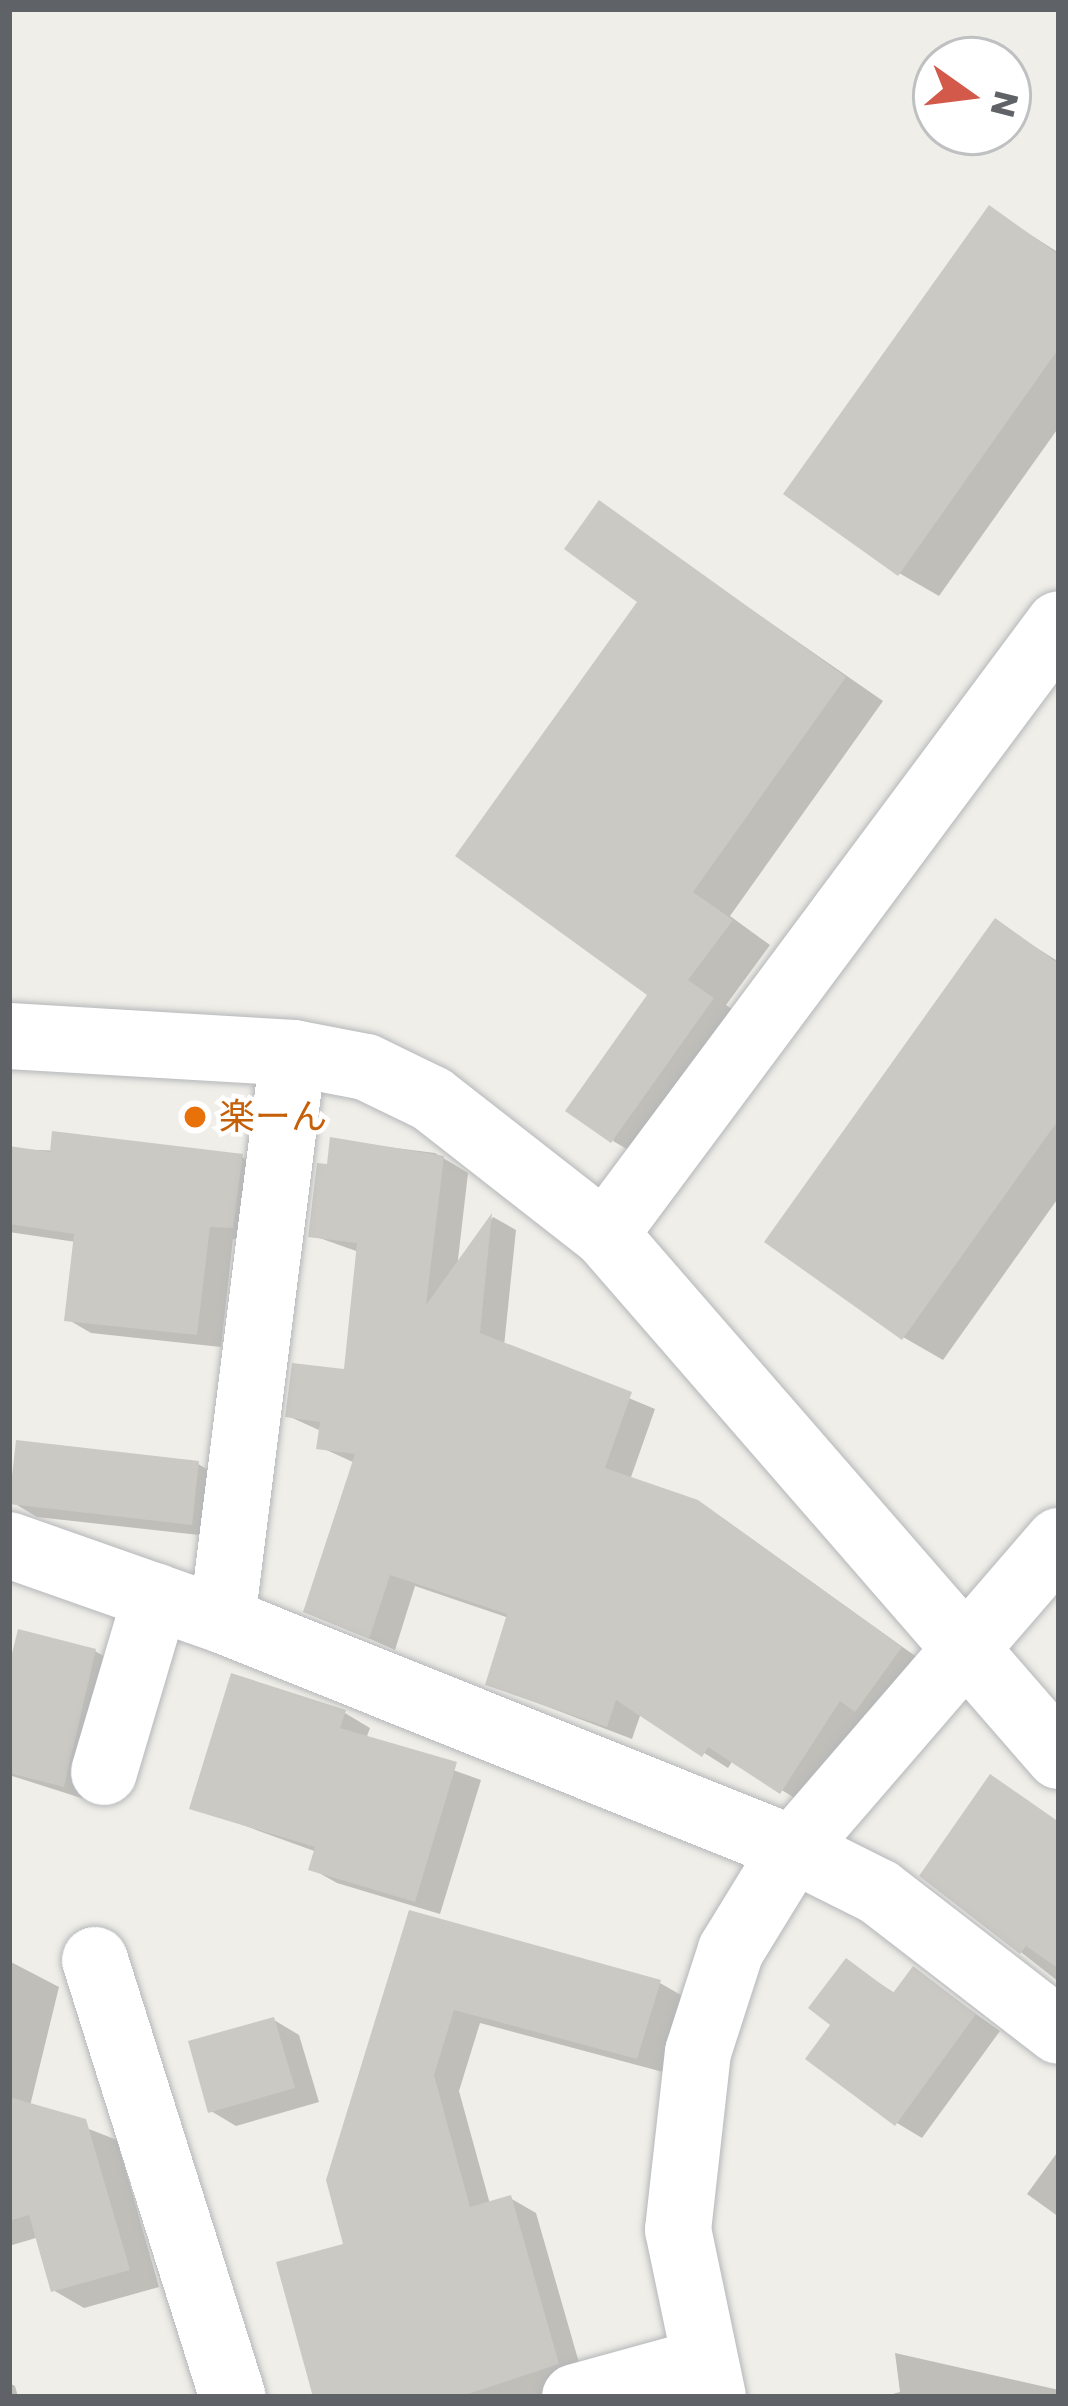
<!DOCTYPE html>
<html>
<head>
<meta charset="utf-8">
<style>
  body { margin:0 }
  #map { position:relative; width:1068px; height:2406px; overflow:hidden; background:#efeee8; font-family:Poppins,"Noto Sans JP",sans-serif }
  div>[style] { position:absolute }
  .shadow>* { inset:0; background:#0003 }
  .building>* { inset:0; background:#cbc9c4 }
  .roads { filter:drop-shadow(0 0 3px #b5b7ba) drop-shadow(0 0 3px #b5b7ba) }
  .minor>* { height:66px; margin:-33px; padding:0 33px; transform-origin:33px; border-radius:33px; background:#fff }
  .dots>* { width:33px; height:33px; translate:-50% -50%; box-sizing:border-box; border:6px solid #fff; border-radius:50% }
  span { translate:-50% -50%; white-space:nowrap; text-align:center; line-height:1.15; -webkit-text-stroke:9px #fff; paint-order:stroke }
  .food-label { font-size:36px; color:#c56008 }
  .left { translate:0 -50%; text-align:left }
  .frame { position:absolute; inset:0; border:12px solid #5f6266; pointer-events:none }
  .north { position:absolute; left:912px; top:36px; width:120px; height:120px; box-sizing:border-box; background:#fff; border:3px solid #bfc0c2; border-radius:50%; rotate:104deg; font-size:33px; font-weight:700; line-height:48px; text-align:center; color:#5f6266 }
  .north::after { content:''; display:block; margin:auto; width:42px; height:54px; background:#d3594a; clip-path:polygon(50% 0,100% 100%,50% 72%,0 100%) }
</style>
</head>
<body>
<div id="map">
  <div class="shadow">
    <i style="clip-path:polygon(990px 209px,1059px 253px,1059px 427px,939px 596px,899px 573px)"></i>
    <i style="clip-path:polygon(599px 504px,883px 701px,730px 916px,770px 945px,726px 1005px,751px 1023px,651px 1163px,613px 1141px,652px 995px,641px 601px)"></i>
    <i style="clip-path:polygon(996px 922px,1059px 962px,1059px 1197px,943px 1360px,903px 1337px)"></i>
    <i style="clip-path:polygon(333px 1140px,435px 1153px,468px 1173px,457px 1268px,493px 1217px,516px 1230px,504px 1346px,655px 1409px,630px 1480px,724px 1519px,925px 1663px,882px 1724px,865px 1714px,806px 1805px,733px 1760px,728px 1768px,641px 1713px,632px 1739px,488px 1684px,509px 1618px,415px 1586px,395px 1650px,307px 1611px,355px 1463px,320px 1447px,321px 1431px,288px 1416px,346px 1373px,359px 1252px,311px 1235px)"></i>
    <i style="clip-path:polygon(9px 1149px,242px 1157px,266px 1171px,257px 1240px,233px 1239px,221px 1347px,91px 1333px,67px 1319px,76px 1242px,9px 1232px)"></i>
    <i style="clip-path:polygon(198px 1464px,224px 1479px,217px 1537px,37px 1517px,12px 1502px)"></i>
    <i style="clip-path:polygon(95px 1651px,127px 1670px,97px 1803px,9px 1775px,9px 1679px)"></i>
    <i style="clip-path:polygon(345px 1713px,370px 1728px,366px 1739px,481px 1780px,440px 1914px,337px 1883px,312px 1869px,317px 1852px,193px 1807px)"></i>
    <i style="clip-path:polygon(1059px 1822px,1059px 1982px,923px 1875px)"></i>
    <i style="clip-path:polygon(411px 1914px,660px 1983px,686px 1998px,663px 2072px,480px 2023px,459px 2091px,490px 2204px,510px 2198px,536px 2213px,584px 2380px,569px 2397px,316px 2397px)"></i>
    <i style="clip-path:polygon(9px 1961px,59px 1987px,30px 2106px,117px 2140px,159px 2287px,84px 2308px,53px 2290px,39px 2237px,9px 2246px)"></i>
    <i style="clip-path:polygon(847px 1962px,896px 1994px,914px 1970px,1000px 2031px,922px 2138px,897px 2123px,834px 2024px)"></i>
    <i style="clip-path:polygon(274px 2020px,299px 2035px,319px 2102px,236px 2126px,211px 2111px)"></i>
    <i style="clip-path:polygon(1059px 2150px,1059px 2217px,1027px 2194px)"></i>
    <i style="clip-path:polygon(895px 2353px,1059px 2390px,1059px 2397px,882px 2397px,900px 2392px)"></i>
    <i style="clip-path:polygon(9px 2383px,15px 2386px,18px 2397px,9px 2397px)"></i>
  </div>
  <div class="building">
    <i style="clip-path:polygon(989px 205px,1059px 255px,1059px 348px,898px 576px,783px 494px)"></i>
    <i style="clip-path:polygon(599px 500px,846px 677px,693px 892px,733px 920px,688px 980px,714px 998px,611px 1143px,565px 1111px,647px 995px,455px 856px,637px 602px,564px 549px)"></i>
    <i style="clip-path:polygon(995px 918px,1059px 964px,1059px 1119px,902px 1340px,764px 1242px)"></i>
    <i style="clip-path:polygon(52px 1131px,243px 1154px,233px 1228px,210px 1227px,197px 1335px,64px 1321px,74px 1234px,9px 1224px,9px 1146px,50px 1152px)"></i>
    <i style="clip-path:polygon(330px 1137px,444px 1156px,426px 1305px,492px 1213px,480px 1333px,632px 1392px,605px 1468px,698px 1500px,902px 1647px,855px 1712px,840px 1701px,780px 1794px,708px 1747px,702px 1757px,616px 1700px,607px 1727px,485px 1685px,507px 1614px,390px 1575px,369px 1639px,303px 1612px,355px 1454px,316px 1449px,320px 1422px,285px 1417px,292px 1363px,344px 1369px,357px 1243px,308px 1237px,317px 1163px,327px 1164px)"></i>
    <i style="clip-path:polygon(16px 1440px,199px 1461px,192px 1525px,9px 1504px)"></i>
    <i style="clip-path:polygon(18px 1629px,96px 1649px,64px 1787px,9px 1773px,9px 1666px)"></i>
    <i style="clip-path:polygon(231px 1673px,346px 1710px,340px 1728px,457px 1762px,415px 1902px,308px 1870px,315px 1847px,189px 1809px)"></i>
    <i style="clip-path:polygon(990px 1774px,1059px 1822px,1059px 1969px,1026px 1946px,1020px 1954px,919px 1876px)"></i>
    <i style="clip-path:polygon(409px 1910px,661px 1980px,637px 2059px,454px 2010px,434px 2075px,470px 2207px,511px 2195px,559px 2364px,459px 2397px,313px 2397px,276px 2262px,343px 2244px,326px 2180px)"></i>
    <i style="clip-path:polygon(846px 1958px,893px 1993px,913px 1966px,976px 2014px,895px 2126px,805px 2059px,830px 2025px,808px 2008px)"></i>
    <i style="clip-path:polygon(274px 2017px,295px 2088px,208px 2113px,188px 2041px)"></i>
    <i style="clip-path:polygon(9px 2097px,86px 2119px,130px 2270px,51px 2292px,29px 2215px,9px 2221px)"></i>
  </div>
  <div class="roads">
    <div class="minor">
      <i style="left:9px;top:1036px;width:285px;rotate:3.4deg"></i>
      <i style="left:293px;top:1053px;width:74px;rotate:10.9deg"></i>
      <i style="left:366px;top:1067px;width:73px;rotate:25.9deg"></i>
      <i style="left:432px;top:1099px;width:219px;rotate:38deg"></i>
      <i style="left:605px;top:1234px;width:692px;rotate:48.99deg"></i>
      <i style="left:293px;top:1053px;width:571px;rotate:97.14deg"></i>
      <i style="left:222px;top:1620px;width:615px;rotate:21.85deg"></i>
      <i style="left:793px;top:1849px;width:96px;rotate:26.6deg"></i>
      <i style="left:879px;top:1892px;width:227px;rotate:37.7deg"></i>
      <i style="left:605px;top:1234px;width:760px;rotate:-53.34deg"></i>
      <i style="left:9px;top:1545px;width:226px;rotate:19.4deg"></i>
      <i style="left:104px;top:1772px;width:183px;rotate:-73.5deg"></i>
      <i style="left:95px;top:1960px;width:458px;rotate:72.5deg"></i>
      <i style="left:575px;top:2397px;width:132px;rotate:-15.4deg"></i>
      <i style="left:713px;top:2397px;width:171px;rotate:-101.8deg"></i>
      <i style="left:678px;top:2230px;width:179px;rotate:-83.6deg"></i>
      <i style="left:698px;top:2052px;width:107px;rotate:-72.1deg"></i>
      <i style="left:731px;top:1950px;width:119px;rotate:-58.5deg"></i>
      <i style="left:793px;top:1849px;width:407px;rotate:-49.2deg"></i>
    </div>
  </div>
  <div class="dots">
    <i style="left:195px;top:1117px;background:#e8710a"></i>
  </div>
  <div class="food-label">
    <span class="left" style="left:219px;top:1117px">楽ーん</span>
  </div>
  <div class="frame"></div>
  <div class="north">N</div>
</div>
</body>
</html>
